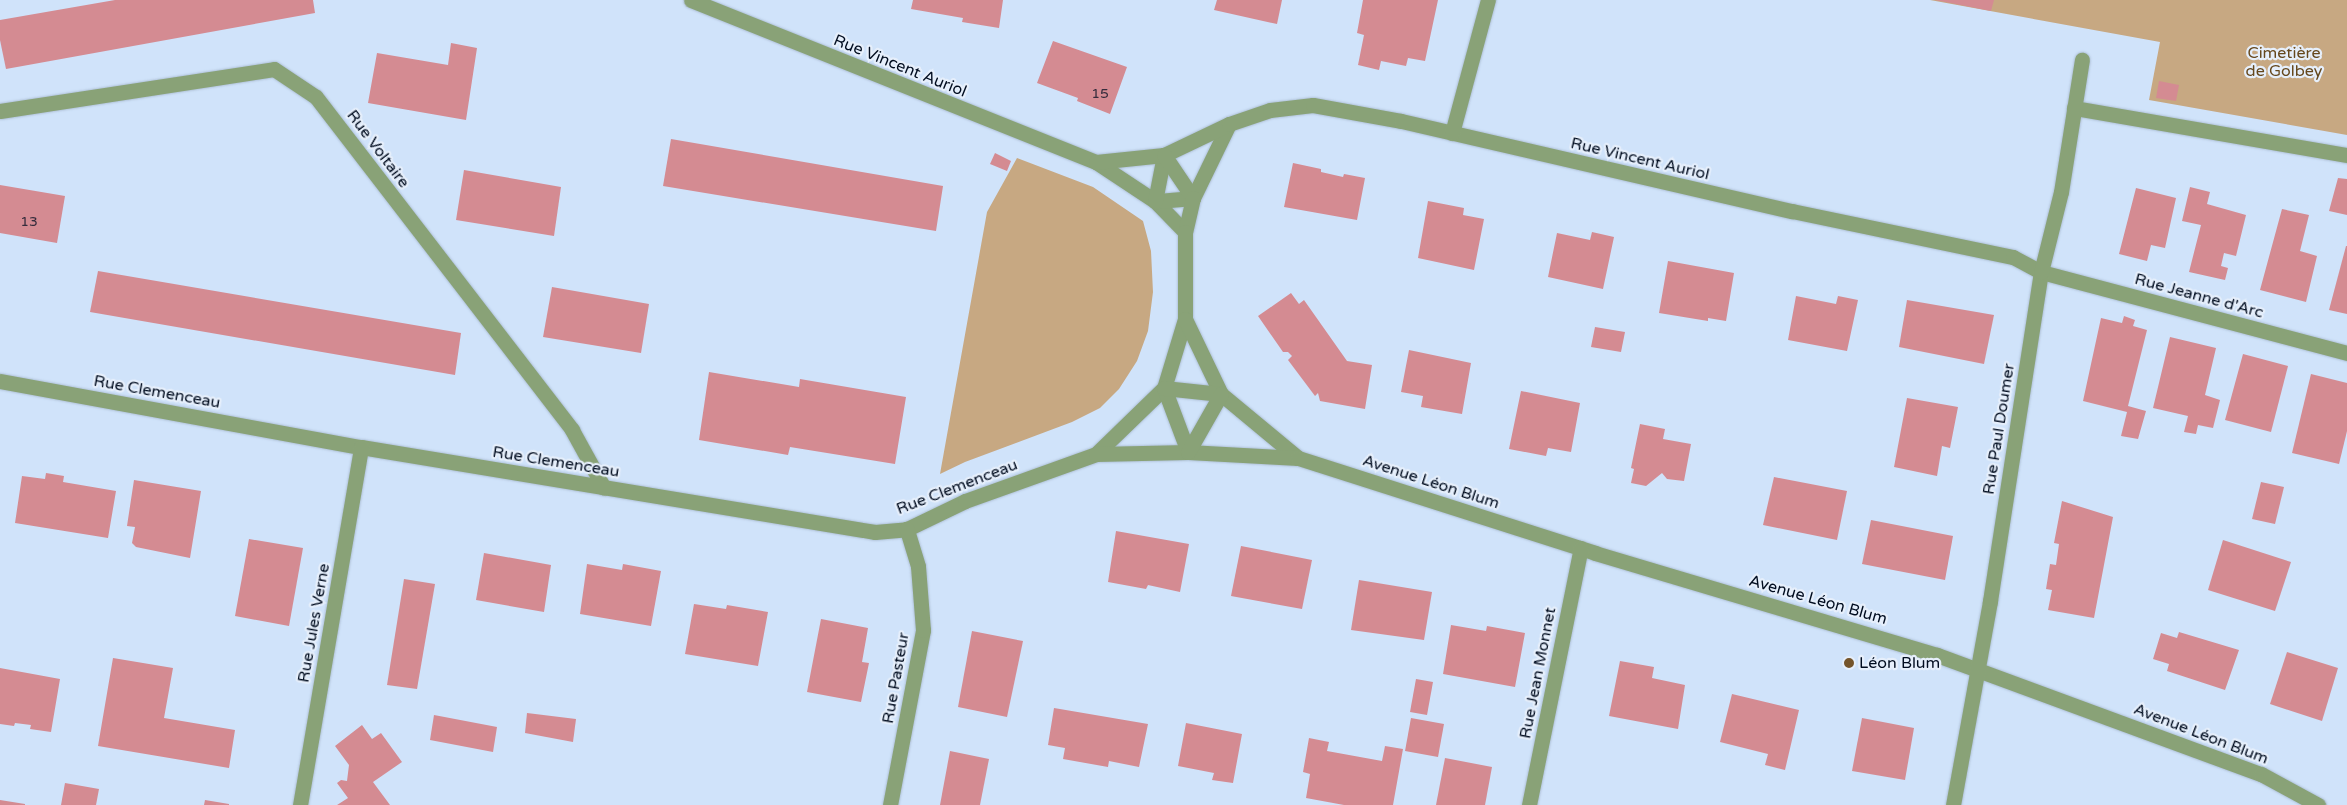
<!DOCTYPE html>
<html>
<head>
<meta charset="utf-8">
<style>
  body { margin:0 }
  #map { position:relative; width:2347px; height:805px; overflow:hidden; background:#d0e3fa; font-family:"Varela Round",sans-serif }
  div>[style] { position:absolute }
  .green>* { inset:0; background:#c7a882 }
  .building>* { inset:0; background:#d48b92 }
  .roads { filter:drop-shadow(0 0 1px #afc1d7) drop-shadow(0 0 1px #afc1d7) }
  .service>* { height:15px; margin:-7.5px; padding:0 7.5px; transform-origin:7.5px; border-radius:7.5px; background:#89a277 }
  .minor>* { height:15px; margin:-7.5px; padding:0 7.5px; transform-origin:7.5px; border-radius:7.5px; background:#89a277 }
  .dots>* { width:14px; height:14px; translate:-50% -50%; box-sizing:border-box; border:2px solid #e6effb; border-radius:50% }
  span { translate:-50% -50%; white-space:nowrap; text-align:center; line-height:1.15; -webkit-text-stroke:4.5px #e6effb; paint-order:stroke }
  .number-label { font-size:14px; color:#352c3c }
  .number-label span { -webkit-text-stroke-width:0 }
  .park-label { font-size:16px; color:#65471c }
  .street-label { font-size:16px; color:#000c1f }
  .poi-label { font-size:16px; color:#000c1f }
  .left { translate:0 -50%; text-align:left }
</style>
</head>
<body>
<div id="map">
  <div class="green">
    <i style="clip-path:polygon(1930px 0,2347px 0,2347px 135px,2149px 100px,2160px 42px)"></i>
    <i style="clip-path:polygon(1017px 158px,1093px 187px,1143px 221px,1151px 251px,1153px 292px,1148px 331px,1137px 361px,1119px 389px,1100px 408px,1072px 422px,965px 462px,940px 474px,987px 212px)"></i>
  </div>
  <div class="building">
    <i style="clip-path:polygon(115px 0,313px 0,315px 13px,6px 69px,0 40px,0 20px)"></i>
    <i style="clip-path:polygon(913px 0,1003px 0,999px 28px,962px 22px,963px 18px,911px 9px)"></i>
    <i style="clip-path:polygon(1217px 0,1282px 0,1277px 24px,1214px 10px)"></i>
    <i style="clip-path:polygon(1363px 0,1438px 0,1425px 61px,1408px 58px,1406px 66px,1381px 61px,1379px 70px,1358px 65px,1364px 35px,1357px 33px)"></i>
    <i style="clip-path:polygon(1935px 0,1994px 0,1991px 11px)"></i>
    <i style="clip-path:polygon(1053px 41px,1127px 67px,1110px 114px,1077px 101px,1078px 98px,1037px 83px)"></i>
    <i style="clip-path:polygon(451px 43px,477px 48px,466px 120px,368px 103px,377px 53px,448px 65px)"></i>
    <i style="clip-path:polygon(2159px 81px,2179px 85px,2176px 101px,2156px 98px)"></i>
    <i style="clip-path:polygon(671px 139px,943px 186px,936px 231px,663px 186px)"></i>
    <i style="clip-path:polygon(995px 153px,1011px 161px,1007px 171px,990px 164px)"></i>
    <i style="clip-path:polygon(1293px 163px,1321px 169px,1321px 172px,1343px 177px,1344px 174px,1365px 178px,1357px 220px,1284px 207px)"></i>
    <i style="clip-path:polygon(464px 170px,561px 187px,554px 236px,456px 220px)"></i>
    <i style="clip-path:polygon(2338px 178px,2347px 179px,2347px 215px,2329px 211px)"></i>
    <i style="clip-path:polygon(0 185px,65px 196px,57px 243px,0 233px)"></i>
    <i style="clip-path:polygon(2190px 187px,2210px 192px,2207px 204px,2246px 215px,2236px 256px,2224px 253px,2221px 266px,2228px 268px,2225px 280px,2189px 272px,2201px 225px,2182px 221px)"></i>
    <i style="clip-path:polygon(2136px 188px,2176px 198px,2165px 248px,2151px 245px,2147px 261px,2119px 254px)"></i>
    <i style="clip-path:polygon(1428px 201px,1464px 208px,1463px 215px,1484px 219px,1474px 270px,1418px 258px)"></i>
    <i style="clip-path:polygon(2282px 209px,2309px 215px,2300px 251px,2317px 256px,2306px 302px,2260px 290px)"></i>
    <i style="clip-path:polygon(1592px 232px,1614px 237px,1603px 289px,1548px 277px,1557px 233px,1590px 240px)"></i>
    <i style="clip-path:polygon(2346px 246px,2347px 246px,2347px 314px,2329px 310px)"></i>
    <i style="clip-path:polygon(1668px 261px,1734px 273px,1726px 321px,1708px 318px,1708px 321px,1659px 313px)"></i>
    <i style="clip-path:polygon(98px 271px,461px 333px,455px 375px,90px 312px)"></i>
    <i style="clip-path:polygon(552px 287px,649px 304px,641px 353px,543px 337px)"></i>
    <i style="clip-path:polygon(1291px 293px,1299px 304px,1304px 300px,1347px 361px,1372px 365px,1365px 409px,1320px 401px,1318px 393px,1315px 396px,1288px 360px,1292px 356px,1288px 352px,1283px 352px,1258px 316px)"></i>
    <i style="clip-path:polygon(1796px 296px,1836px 304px,1838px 296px,1858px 300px,1847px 351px,1788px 340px)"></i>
    <i style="clip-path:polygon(1907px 300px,1994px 315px,1984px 364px,1899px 347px)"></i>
    <i style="clip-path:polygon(2124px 316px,2135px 320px,2133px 326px,2147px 330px,2128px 406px,2146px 411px,2138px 439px,2121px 436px,2127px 412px,2083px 401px,2101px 318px,2122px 323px)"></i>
    <i style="clip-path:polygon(1595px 327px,1625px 332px,1621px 352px,1591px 347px)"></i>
    <i style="clip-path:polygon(2170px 337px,2216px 348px,2205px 395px,2220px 400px,2213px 428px,2198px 425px,2196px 434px,2184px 432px,2188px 416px,2153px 408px)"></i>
    <i style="clip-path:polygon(1409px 350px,1471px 363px,1462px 414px,1421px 407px,1423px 396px,1401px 392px)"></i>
    <i style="clip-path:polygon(2243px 354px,2288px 366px,2271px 432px,2225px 420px)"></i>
    <i style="clip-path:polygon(709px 372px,799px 387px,800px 379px,906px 397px,895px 464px,790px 447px,788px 455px,699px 440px)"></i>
    <i style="clip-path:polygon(2311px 374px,2347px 383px,2347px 431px,2339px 464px,2292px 453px)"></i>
    <i style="clip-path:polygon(1521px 391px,1580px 403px,1571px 452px,1548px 448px,1546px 456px,1509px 449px)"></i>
    <i style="clip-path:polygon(1907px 398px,1958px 407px,1950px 448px,1942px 446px,1937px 476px,1894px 467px)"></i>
    <i style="clip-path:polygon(1640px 424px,1665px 429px,1663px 439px,1691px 444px,1684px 481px,1667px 479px,1662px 473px,1646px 486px,1631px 483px,1634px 469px,1631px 468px)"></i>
    <i style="clip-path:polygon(46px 473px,64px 476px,63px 482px,116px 491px,108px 538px,15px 523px,22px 476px,45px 479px)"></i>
    <i style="clip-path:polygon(1774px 477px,1847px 491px,1837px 540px,1763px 525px)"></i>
    <i style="clip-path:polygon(134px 480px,201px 491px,190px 558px,136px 547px,132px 543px,135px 527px,127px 526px)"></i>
    <i style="clip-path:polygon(2261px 482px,2284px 487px,2275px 524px,2252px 519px)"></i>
    <i style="clip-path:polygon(2062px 501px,2113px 517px,2094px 618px,2048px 610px,2052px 590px,2046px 589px,2050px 564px,2056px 565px,2059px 544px,2054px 543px)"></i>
    <i style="clip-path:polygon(1871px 520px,1953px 536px,1945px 580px,1862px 564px)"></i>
    <i style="clip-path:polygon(1116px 531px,1189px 544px,1180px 592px,1148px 585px,1146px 589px,1108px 582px)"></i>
    <i style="clip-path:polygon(249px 539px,303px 548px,289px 626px,235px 616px)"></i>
    <i style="clip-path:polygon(2223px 540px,2291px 562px,2275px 611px,2208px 590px)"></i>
    <i style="clip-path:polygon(1241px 546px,1312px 560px,1302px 609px,1231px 596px)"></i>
    <i style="clip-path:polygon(484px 553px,551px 565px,544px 612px,476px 600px)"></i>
    <i style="clip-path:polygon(587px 564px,622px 570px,623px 564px,661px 571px,651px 626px,580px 614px)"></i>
    <i style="clip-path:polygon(404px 579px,435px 584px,417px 689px,387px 685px)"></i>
    <i style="clip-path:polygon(1359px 580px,1432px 592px,1424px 640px,1351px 630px)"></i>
    <i style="clip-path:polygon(694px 604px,726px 609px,727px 605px,768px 612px,758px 666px,685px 654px)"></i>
    <i style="clip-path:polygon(821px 619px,868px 628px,862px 662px,869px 663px,861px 702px,807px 692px)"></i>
    <i style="clip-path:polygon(1451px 625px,1486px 631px,1487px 626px,1525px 633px,1515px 687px,1443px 674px)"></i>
    <i style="clip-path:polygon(972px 631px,1023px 641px,1007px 717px,958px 707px)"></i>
    <i style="clip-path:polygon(2179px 632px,2239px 650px,2225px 690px,2167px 671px,2169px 664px,2153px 659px,2161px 633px,2177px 638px)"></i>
    <i style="clip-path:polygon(2287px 652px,2338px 668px,2322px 721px,2270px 704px)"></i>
    <i style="clip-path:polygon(113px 658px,173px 668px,164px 718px,235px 730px,229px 768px,98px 746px)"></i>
    <i style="clip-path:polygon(1620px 661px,1654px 667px,1652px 678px,1685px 685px,1678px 729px,1609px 716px)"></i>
    <i style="clip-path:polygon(0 668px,60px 679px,51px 732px,30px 729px,31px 725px,15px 723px,14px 726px,0 724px)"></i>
    <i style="clip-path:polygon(1416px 679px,1433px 682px,1427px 715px,1410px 712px)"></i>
    <i style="clip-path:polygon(1732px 694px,1799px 710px,1785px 770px,1765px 765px,1768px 754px,1720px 742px)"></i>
    <i style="clip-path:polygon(1054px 708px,1148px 724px,1139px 767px,1109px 761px,1108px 767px,1063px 759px,1065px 748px,1048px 745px)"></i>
    <i style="clip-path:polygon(527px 713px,576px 719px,573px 742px,525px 733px)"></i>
    <i style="clip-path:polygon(434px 715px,497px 727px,493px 752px,430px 740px)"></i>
    <i style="clip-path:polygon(1411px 718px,1444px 724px,1438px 757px,1405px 751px)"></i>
    <i style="clip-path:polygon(1862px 718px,1914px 728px,1905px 780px,1852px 771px)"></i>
    <i style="clip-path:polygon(1186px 723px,1242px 734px,1233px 783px,1212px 780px,1214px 773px,1178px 766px)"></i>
    <i style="clip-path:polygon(362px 725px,372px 739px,381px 733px,402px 762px,373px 782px,390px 805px,337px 805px,348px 798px,337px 783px,341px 780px,347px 781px,349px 765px,335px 746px)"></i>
    <i style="clip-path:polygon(1309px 738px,1329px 742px,1327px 751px,1382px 761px,1385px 746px,1403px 749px,1393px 805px,1344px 805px,1306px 798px,1310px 774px,1303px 772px)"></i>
    <i style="clip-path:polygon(950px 751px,989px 759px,980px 805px,940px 805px)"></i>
    <i style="clip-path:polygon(1445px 758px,1492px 767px,1485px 805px,1436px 805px)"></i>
    <i style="clip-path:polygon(65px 783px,99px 789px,96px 805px,61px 805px)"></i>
    <i style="clip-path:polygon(0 800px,25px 804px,25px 805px,0 805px)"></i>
    <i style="clip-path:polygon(205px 800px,229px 804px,229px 805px,204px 805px)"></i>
  </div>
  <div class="roads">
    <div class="service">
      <i style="left:2074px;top:108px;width:277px;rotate:9.8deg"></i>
    </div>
    <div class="minor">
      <i style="left:691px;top:0;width:436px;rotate:21.8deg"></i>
      <i style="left:1096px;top:162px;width:71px;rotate:33.5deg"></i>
      <i style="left:1155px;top:201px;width:43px;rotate:45.9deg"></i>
      <i style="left:0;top:111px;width:277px;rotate:-8.7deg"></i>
      <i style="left:274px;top:69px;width:50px;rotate:33.7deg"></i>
      <i style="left:316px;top:97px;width:420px;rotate:52.4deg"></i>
      <i style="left:572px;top:430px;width:66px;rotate:61.1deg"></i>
      <i style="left:1229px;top:124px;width:82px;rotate:115.9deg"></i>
      <i style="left:1193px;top:198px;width:38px;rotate:175deg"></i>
      <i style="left:1155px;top:201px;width:47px;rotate:-78.9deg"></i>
      <i style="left:1164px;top:155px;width:72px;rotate:-25.5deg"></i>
      <i style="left:1229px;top:124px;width:43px;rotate:-18.9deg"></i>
      <i style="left:1270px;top:110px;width:43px;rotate:-6.6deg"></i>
      <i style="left:1313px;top:105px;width:89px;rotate:10.3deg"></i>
      <i style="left:1401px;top:121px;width:401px;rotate:13deg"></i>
      <i style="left:1792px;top:211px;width:226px;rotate:11.8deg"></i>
      <i style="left:2013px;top:257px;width:32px;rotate:28deg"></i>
      <i style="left:2041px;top:272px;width:317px;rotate:14.8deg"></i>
      <i style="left:1452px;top:133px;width:138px;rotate:-74.9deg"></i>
      <i style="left:1096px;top:162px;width:68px;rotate:-5.9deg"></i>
      <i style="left:1164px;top:155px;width:52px;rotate:56deg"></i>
      <i style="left:1193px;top:198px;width:35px;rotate:103deg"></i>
      <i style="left:1185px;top:232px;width:87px;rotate:90deg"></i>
      <i style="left:1185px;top:319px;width:72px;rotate:106.9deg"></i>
      <i style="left:1164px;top:388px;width:95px;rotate:135.9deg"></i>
      <i style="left:1185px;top:319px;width:83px;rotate:64.4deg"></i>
      <i style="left:1221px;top:394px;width:100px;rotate:39.7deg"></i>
      <i style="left:0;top:381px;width:367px;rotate:10.4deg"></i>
      <i style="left:361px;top:447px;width:521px;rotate:9.39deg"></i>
      <i style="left:875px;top:532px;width:32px;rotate:-5deg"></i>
      <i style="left:907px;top:529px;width:64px;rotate:-25.8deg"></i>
      <i style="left:965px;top:501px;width:139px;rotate:-19.7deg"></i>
      <i style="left:1096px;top:454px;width:92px;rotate:-1.2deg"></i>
      <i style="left:1188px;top:452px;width:110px;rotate:3.1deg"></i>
      <i style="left:1298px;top:458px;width:312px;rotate:17.7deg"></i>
      <i style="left:1595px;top:553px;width:357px;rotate:16.6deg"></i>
      <i style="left:1937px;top:655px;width:345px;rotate:20.2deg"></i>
      <i style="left:2261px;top:774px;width:65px;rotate:28.5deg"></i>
      <i style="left:1164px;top:388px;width:68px;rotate:69.4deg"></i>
      <i style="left:1164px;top:388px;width:57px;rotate:6deg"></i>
      <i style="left:1188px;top:452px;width:67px;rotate:-60.4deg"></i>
      <i style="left:300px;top:805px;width:363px;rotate:-80.3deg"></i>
      <i style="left:890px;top:805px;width:178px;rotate:-79.3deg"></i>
      <i style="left:923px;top:630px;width:64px;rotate:-94.5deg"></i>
      <i style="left:918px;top:566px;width:39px;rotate:-107deg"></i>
      <i style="left:1529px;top:805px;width:262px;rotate:-78.6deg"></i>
      <i style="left:1953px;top:805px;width:207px;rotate:-79.7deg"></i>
      <i style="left:1990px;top:601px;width:333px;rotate:-81.2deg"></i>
      <i style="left:2041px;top:272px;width:82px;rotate:-76deg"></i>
      <i style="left:2061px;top:192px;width:134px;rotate:-81deg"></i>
    </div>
  </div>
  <div class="dots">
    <i style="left:1849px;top:663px;background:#74542a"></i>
  </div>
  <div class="number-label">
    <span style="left:1100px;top:94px">15</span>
    <span style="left:29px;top:222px">13</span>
  </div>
  <div class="park-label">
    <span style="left:2284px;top:62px">Cimetière<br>de Golbey</span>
  </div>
  <div class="street-label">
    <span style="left:900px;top:66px;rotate:22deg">Rue Vincent Auriol</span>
    <span style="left:378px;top:149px;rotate:53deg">Rue Voltaire</span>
    <span style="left:1640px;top:159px;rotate:13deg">Rue Vincent Auriol</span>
    <span style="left:2199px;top:296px;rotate:15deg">Rue Jeanne d'Arc</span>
    <span style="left:157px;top:392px;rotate:10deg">Rue Clemenceau</span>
    <span style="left:1999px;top:429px;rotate:-81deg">Rue Paul Doumer</span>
    <span style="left:556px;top:462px;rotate:9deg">Rue Clemenceau</span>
    <span style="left:1431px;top:482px;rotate:18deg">Avenue Léon Blum</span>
    <span style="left:957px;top:487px;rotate:-21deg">Rue Clemenceau</span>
    <span style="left:1818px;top:600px;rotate:16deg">Avenue Léon Blum</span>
    <span style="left:314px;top:623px;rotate:-80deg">Rue Jules Verne</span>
    <span style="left:1538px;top:673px;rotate:-79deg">Rue Jean Monnet</span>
    <span style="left:896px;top:678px;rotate:-80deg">Rue Pasteur</span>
    <span style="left:2201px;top:734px;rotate:21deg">Avenue Léon Blum</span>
  </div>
  <div class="poi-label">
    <span class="left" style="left:1859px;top:663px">Léon Blum</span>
  </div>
</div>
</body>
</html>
